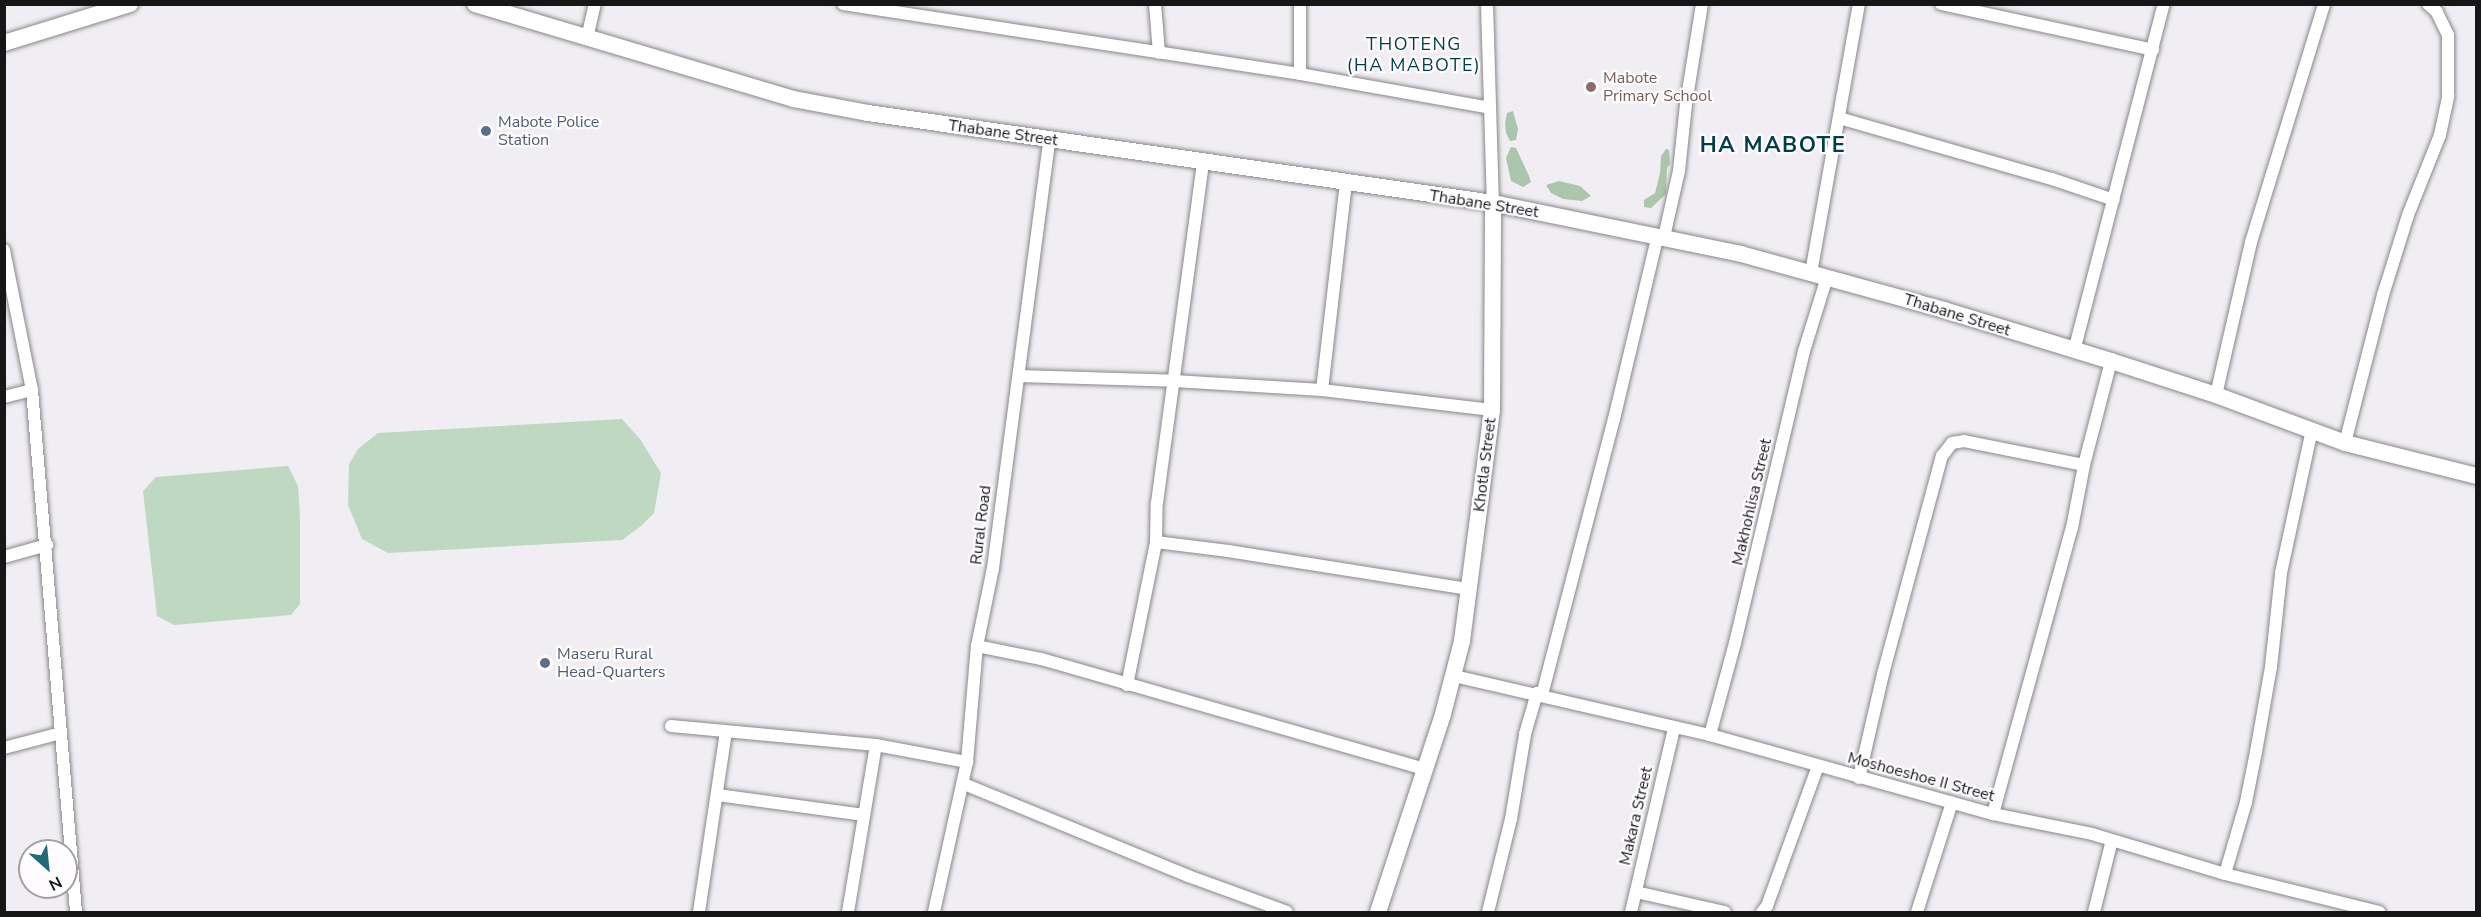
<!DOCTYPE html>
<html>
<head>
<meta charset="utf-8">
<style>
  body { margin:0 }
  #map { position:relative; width:2481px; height:917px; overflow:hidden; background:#f0eef2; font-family:"Nunito Sans",sans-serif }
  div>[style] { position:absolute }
  .green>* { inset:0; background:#bfd8c1 }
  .forest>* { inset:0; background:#abc6ad }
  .roads { filter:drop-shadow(0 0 2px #88878a) drop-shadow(0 0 2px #88878a) }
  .minor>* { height:12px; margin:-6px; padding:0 6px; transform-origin:6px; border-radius:6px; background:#fff }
  .tertiary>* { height:16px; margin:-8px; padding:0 8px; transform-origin:8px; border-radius:8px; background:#fff }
  .dots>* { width:16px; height:16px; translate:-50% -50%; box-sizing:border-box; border:3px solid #fefcff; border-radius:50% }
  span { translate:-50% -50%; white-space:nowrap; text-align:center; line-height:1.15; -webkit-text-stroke:4.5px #fefcff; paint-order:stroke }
  .education-label { font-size:16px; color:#785e54 }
  .left { translate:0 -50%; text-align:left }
  .service-label { font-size:16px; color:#4e5e75 }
  .street-label { font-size:16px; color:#171617 }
  .neighbourhood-label { font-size:18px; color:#003f49; letter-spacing:1.5px }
  .district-label { font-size:22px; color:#003f49; font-weight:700; letter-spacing:1.5px }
  .frame { position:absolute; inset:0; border:6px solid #171617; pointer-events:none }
  .north { position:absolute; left:18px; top:839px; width:60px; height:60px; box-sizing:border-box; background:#fefcff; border:2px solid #a2a0a2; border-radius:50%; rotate:153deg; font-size:16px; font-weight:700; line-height:24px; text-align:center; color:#171617 }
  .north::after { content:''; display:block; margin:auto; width:21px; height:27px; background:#226a76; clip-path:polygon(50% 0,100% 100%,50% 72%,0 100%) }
</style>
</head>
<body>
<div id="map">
  <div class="green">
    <i style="clip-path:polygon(622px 419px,640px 439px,661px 473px,654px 513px,641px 526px,622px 540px,388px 553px,362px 539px,348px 505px,349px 464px,358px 449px,378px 433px)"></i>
    <i style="clip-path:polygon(288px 466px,298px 486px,300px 517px,300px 604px,291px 615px,174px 625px,157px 616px,143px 491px,156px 477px)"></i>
  </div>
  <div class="forest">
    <i style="clip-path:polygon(1513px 111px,1518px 129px,1516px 140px,1510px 141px,1506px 133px,1505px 123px,1507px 113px)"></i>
    <i style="clip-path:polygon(1511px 147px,1516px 148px,1529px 176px,1531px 182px,1523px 187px,1511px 181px,1506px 158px)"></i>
    <i style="clip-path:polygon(1666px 149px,1669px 150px,1670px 164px,1667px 168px,1666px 194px,1651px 208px,1644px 207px,1644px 200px,1655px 193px,1660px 173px,1661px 156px)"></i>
    <i style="clip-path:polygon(1559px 181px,1580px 186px,1591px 196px,1582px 201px,1563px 199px,1551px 193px,1546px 185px)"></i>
  </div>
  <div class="roads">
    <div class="minor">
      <i style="left:843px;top:4px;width:462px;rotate:8.7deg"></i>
      <i style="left:1300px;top:74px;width:193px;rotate:10.1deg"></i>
      <i style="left:1155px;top:4px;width:49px;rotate:85.3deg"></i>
      <i style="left:1487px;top:4px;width:199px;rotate:88.3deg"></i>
      <i style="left:1941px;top:4px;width:217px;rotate:12.2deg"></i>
      <i style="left:587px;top:38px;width:35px;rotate:-77deg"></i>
      <i style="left:1300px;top:74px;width:70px;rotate:-90deg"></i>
      <i style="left:1839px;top:118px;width:222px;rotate:16deg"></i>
      <i style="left:2052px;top:179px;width:65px;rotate:18.7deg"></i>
      <i style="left:1664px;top:237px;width:68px;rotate:-77.2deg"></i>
      <i style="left:1679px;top:171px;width:67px;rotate:-84deg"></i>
      <i style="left:1686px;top:104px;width:101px;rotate:-80.9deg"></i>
      <i style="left:4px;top:250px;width:143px;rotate:78.7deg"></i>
      <i style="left:32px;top:390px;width:524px;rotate:85.18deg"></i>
      <i style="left:1811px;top:273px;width:273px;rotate:-79.9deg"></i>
      <i style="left:2074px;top:351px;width:358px;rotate:-75.5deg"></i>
      <i style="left:1019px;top:376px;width:155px;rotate:1.8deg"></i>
      <i style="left:1174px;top:381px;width:148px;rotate:3.5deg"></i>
      <i style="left:1322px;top:390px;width:171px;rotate:6.7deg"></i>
      <i style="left:1322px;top:390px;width:208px;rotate:-83.4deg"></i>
      <i style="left:2216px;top:395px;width:157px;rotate:-77.1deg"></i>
      <i style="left:2251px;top:242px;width:249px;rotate:-72.9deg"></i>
      <i style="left:4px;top:397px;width:29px;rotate:-14deg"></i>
      <i style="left:2345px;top:443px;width:153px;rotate:-75.6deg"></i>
      <i style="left:2383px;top:295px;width:84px;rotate:-72.6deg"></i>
      <i style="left:2408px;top:215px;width:86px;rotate:-68.2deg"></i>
      <i style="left:2440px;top:135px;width:40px;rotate:-78deg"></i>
      <i style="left:2448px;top:96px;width:61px;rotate:-90deg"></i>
      <i style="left:2448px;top:35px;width:25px;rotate:-116deg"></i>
      <i style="left:2437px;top:12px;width:12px;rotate:-138deg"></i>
      <i style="left:1156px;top:542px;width:73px;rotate:7.1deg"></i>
      <i style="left:1228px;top:551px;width:244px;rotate:9deg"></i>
      <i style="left:4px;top:557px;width:45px;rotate:-15.6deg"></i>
      <i style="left:977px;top:646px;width:65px;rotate:11.5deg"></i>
      <i style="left:1041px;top:659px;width:398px;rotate:16deg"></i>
      <i style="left:1454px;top:676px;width:263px;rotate:13deg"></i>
      <i style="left:1710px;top:735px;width:294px;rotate:15.6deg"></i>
      <i style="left:1993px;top:814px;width:101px;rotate:11.4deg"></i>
      <i style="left:2092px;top:834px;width:139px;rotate:16.7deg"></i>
      <i style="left:2225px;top:874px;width:159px;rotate:13.9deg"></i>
      <i style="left:1127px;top:685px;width:146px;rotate:-78.5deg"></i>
      <i style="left:1156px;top:542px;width:39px;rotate:-89deg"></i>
      <i style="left:1157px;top:503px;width:343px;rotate:-82.3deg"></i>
      <i style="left:1542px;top:695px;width:285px;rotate:-75.4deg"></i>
      <i style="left:1614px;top:419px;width:189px;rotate:-76.6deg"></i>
      <i style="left:671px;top:726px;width:206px;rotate:5.3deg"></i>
      <i style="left:876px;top:745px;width:93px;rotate:10.6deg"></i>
      <i style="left:1710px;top:735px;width:95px;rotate:-74.8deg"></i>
      <i style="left:1735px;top:643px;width:300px;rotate:-76.7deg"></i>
      <i style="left:1804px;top:351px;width:77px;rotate:-72.7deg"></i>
      <i style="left:4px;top:748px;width:59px;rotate:-14.7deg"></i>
      <i style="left:1859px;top:778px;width:107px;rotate:-77deg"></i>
      <i style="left:1883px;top:674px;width:226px;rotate:-74.9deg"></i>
      <i style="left:1942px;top:456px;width:16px;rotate:-52deg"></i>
      <i style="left:1952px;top:443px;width:12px;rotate:-9deg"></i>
      <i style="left:1964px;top:441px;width:122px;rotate:11.3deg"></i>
      <i style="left:964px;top:784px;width:242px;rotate:22.3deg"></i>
      <i style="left:1188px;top:876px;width:105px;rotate:20deg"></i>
      <i style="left:718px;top:795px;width:147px;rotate:7.8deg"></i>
      <i style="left:1993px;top:814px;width:297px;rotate:-74.6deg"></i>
      <i style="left:2072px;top:528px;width:64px;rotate:-79.2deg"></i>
      <i style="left:2084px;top:465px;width:107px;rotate:-75.4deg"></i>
      <i style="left:2225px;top:874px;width:75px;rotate:-73.7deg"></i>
      <i style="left:2246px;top:802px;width:51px;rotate:-78.7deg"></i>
      <i style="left:2256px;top:752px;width:86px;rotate:-80deg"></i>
      <i style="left:2271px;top:667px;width:95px;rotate:-83.9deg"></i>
      <i style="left:2281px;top:573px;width:146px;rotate:-77.8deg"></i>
      <i style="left:1636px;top:892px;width:91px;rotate:12.7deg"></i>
      <i style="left:699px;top:912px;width:182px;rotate:-81.5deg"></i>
      <i style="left:848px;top:912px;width:169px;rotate:-80.5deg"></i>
      <i style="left:934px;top:912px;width:154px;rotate:-77.6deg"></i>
      <i style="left:967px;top:762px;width:116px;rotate:-85.1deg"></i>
      <i style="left:977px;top:646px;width:80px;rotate:-78.4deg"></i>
      <i style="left:993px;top:568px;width:432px;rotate:-82.5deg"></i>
      <i style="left:1488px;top:912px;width:96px;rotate:-76.1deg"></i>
      <i style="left:1511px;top:819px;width:86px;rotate:-80.6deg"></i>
      <i style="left:1525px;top:734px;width:43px;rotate:-73.7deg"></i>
      <i style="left:1631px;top:912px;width:189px;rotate:-76.8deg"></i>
      <i style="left:1762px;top:912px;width:8px;rotate:-50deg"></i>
      <i style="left:1767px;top:906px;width:149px;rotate:-70deg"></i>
      <i style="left:1917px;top:912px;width:115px;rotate:-72.3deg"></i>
      <i style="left:2094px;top:912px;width:74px;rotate:-76deg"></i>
    </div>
    <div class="tertiary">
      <i style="left:475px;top:4px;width:333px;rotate:16.6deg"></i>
      <i style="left:794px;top:99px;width:75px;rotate:10.7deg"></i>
      <i style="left:868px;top:113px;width:631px;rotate:8.19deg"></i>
      <i style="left:1493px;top:203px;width:253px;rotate:11.6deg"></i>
      <i style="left:1741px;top:254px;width:211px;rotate:15.4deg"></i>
      <i style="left:1944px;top:310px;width:175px;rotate:17deg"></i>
      <i style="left:2111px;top:361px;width:110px;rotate:17.9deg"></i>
      <i style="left:2216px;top:395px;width:138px;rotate:20.4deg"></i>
      <i style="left:2345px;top:443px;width:135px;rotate:14.1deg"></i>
      <i style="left:4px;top:43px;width:132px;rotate:-17.2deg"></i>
      <i style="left:1378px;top:912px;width:208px;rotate:-71.8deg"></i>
      <i style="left:1443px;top:714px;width:75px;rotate:-75.4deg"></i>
      <i style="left:1462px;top:641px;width:233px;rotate:-82.6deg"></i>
      <i style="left:1492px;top:410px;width:207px;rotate:-89.7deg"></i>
    </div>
  </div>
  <div class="dots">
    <i style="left:1591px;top:87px;background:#8d6e63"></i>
    <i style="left:486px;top:131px;background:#5c6f8a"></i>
    <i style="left:545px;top:663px;background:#5c6f8a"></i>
  </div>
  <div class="education-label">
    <span class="left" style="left:1603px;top:87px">Mabote<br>Primary School</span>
  </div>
  <div class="service-label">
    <span class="left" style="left:498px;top:131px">Mabote Police<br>Station</span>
    <span class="left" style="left:557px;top:663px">Maseru Rural<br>Head-Quarters</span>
  </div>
  <div class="street-label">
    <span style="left:1003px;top:133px;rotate:8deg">Thabane Street</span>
    <span style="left:1484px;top:204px;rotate:9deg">Thabane Street</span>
    <span style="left:1957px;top:315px;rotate:17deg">Thabane Street</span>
    <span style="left:1485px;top:465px;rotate:-83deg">Khotla Street</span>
    <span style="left:1752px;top:502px;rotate:-77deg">Makhohlisa Street</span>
    <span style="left:981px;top:525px;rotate:-83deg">Rural Road</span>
    <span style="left:1921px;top:777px;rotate:15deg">Moshoeshoe II Street</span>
    <span style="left:1636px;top:816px;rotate:-77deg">Makara Street</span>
  </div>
  <div class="neighbourhood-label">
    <span style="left:1414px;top:55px">THOTENG<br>(HA MABOTE)</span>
  </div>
  <div class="district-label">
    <span style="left:1773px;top:146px">HA MABOTE</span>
  </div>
  <div class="frame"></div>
  <div class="north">N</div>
</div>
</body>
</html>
